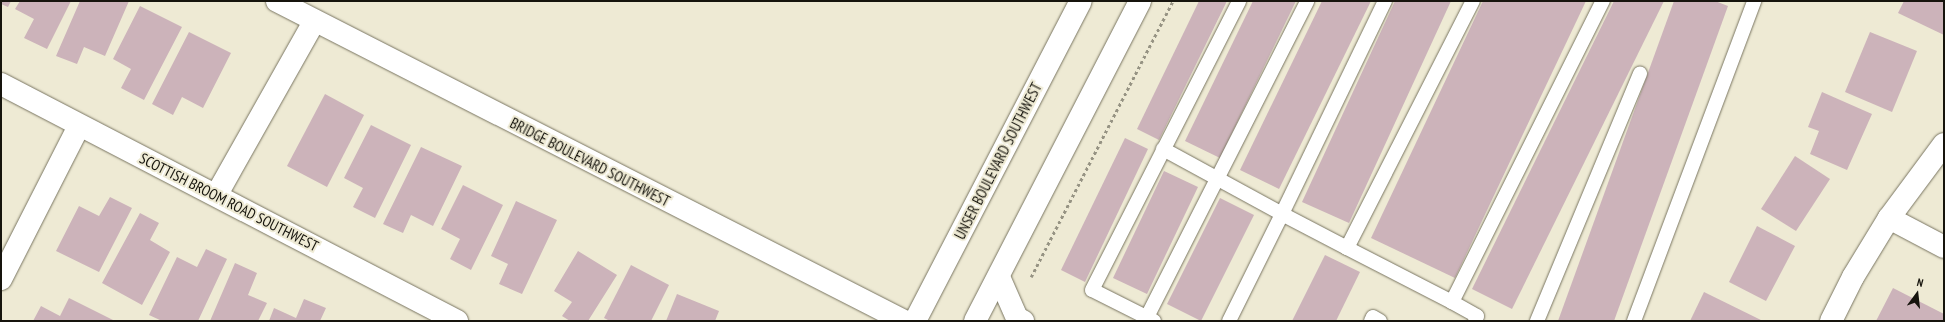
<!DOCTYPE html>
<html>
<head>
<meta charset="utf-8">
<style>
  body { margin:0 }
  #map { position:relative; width:1945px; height:322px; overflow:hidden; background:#eeead4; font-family:"PT Sans Narrow",sans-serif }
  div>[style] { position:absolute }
  .building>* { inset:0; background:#ccb3ba }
  .path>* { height:2.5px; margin-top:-1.25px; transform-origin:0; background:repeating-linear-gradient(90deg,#969383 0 3px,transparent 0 6px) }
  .roads { filter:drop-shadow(0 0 1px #797561) drop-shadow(0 0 1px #797561) }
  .lane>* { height:14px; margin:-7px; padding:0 7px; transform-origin:7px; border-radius:7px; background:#fff }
  .street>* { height:22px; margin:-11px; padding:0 11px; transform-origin:11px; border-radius:11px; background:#fff }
  .secondary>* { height:22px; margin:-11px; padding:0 11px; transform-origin:11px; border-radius:11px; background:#fff }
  span { translate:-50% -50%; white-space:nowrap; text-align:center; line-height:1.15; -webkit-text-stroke:4px #eeead4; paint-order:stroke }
  .street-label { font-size:15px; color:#16140d }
  .frame { position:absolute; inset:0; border:2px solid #16140d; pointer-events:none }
  .north { position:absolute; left:1897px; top:274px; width:40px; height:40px; -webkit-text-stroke:3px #eeead4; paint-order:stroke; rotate:15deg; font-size:11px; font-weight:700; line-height:16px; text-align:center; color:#16140d }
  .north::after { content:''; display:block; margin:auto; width:14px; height:18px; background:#16140d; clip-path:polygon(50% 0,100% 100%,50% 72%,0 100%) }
</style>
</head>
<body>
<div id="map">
  <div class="building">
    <i style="clip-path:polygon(1px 1px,11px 1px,8px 7px,1px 4px)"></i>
    <i style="clip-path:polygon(20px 1px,71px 1px,47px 49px,24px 38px,34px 19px,15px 9px)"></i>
    <i style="clip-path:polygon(80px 1px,129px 1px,105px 56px,84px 47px,77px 64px,56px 56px)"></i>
    <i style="clip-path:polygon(1199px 1px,1227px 1px,1159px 140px,1137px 129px)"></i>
    <i style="clip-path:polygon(1253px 1px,1296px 1px,1220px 158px,1185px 141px)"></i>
    <i style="clip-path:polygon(1322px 1px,1371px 1px,1279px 189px,1240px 170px)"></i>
    <i style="clip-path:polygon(1395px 1px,1451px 1px,1349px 223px,1302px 202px)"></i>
    <i style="clip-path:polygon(1483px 1px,1586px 1px,1455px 278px,1371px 238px)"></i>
    <i style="clip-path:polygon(1614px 1px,1664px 1px,1512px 309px,1472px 289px)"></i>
    <i style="clip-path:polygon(1674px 1px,1715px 1px,1728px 6px,1614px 321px,1558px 321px)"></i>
    <i style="clip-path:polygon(1904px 1px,1944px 1px,1944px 35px,1898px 13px)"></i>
    <i style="clip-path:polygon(140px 6px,182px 27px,144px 100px,121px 88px,131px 69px,113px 59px)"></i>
    <i style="clip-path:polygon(189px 32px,231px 53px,203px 108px,182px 97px,173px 115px,152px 104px)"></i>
    <i style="clip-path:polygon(1870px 32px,1917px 51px,1892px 112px,1845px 92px)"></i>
    <i style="clip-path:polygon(1822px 92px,1872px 114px,1847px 170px,1810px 154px,1819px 131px,1808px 127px)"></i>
    <i style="clip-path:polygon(325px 94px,364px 115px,327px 187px,287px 166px)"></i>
    <i style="clip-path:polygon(371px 125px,411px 145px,375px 218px,353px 207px,363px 188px,344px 178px)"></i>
    <i style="clip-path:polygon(1125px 138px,1148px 149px,1085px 282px,1061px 270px)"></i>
    <i style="clip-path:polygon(421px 147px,462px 166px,433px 226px,411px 215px,403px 233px,383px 224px)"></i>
    <i style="clip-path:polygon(1795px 156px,1830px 179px,1796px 231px,1761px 209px)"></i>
    <i style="clip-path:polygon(1164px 171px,1198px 187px,1147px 294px,1113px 278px)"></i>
    <i style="clip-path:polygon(463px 185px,503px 205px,471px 270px,450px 259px,460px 239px,441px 229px)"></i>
    <i style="clip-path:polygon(110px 197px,132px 208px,99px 272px,56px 251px,79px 206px,99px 216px)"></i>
    <i style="clip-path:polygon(1220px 198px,1254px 215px,1201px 321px,1167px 304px)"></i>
    <i style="clip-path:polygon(516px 201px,557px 220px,522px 294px,499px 284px,508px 264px,491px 256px)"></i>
    <i style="clip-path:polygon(140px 213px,159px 223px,150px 240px,170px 252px,142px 305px,102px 283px)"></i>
    <i style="clip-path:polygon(1757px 226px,1795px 246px,1766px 301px,1729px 282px)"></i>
    <i style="clip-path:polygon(206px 249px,227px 259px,198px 321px,162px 321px,149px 315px,177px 257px,197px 267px)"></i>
    <i style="clip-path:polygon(578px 251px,617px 275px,588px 321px,570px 321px,562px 316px,572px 302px,554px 291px)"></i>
    <i style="clip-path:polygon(1325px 255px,1360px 272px,1336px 321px,1292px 321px)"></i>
    <i style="clip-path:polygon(235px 263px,257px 273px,248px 295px,267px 303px,258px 321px,210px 321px)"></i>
    <i style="clip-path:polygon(631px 265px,669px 285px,651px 321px,610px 321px,604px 318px)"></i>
    <i style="clip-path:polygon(1893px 288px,1944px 314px,1944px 321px,1876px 321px)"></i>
    <i style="clip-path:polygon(1704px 292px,1763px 321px,1690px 321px)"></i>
    <i style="clip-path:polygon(677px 294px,719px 311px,715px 321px,666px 321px)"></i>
    <i style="clip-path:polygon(69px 298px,115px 321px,33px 321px,41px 306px,60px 316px)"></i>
    <i style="clip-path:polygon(304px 299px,326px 308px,320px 321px,269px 321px,274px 308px,296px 318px)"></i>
  </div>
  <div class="path">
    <i style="left:1031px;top:277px;width:310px;rotate:-62.8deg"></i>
  </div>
  <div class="roads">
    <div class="lane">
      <i style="left:1163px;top:149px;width:136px;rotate:28.6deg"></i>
      <i style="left:1282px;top:214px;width:237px;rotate:-64.2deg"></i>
      <i style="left:1452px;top:302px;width:118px;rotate:-152.8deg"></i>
      <i style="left:1347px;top:248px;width:277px;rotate:-63deg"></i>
      <i style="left:1147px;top:317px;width:354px;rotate:-63.1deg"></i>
      <i style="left:1154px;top:321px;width:69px;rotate:-153.4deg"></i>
      <i style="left:1092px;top:290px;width:324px;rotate:-63deg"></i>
      <i style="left:1229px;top:321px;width:119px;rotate:-63.6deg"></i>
      <i style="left:1282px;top:214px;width:73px;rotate:27.6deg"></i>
      <i style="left:1371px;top:321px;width:4px;rotate:-63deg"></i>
      <i style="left:1373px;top:317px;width:8px;rotate:30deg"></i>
      <i style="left:1475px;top:321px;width:5px;rotate:-68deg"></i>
      <i style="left:1477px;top:316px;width:29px;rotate:-151deg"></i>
      <i style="left:1452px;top:302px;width:337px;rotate:-63.4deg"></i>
      <i style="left:1537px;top:321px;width:268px;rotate:-67.4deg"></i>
      <i style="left:1634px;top:321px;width:342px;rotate:-69.4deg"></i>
    </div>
    <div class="street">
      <i style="left:1px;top:84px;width:514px;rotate:27.46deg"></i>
      <i style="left:217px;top:194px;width:197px;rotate:-60.6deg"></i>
      <i style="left:1889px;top:218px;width:62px;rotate:27.8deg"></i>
      <i style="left:1px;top:279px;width:172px;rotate:-63deg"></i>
      <i style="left:1831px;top:321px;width:49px;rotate:-63.4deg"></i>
      <i style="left:1853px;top:277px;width:69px;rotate:-58.6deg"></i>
      <i style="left:1889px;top:218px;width:92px;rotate:-53.4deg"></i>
    </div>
    <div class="secondary">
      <i style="left:277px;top:1px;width:704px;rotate:27.04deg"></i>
      <i style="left:999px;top:277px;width:45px;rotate:66.3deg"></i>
      <i style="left:1017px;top:318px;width:7px;rotate:27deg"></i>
      <i style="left:915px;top:321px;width:360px;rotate:-62.6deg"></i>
      <i style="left:975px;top:321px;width:360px;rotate:-62.7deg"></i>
    </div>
  </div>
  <div class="street-label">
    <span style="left:998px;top:161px;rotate:-63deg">UNSER BOULEVARD SOUTHWEST</span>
    <span style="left:590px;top:162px;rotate:27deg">BRIDGE BOULEVARD SOUTHWEST</span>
    <span style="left:229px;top:202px;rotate:27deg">SCOTTISH BROOM ROAD SOUTHWEST</span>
  </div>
  <div class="frame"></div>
  <div class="north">N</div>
</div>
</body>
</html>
